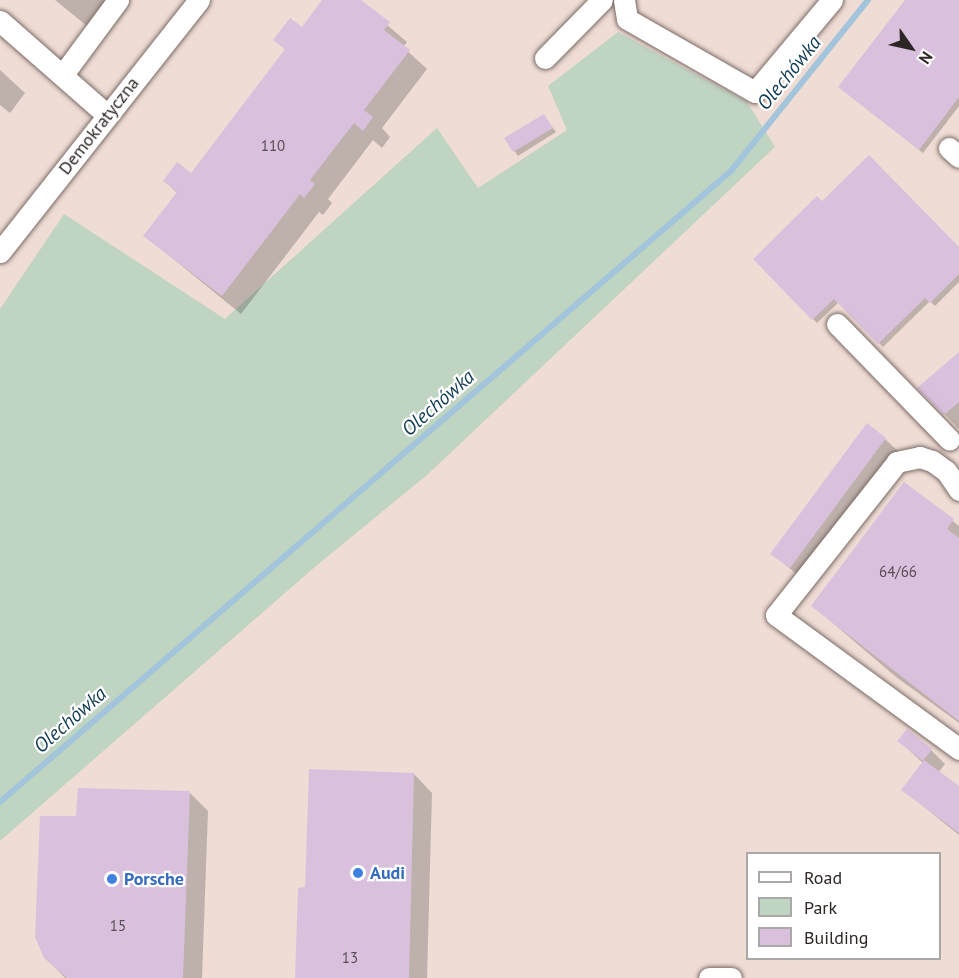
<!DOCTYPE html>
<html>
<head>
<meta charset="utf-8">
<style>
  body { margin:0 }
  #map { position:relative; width:959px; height:978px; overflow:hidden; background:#eedcd5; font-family:"PT Sans",sans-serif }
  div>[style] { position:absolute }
  .green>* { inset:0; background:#c0d4c2 }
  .shadow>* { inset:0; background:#0003 }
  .stream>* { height:6px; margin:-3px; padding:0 3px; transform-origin:3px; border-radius:3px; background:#a3c5db }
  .building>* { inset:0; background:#d9c1de }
  .roads { filter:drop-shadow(0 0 2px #7c6c66) drop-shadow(0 0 2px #7c6c66) }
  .minor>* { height:21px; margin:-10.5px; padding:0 10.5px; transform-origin:10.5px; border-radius:10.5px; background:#fff }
  .dots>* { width:16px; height:16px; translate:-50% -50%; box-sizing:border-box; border:3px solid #fff; border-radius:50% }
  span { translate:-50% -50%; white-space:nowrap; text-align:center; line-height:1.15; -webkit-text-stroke:4.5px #fff; paint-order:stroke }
  .number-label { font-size:15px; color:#584d52 }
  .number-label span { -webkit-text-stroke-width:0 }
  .street-label { font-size:18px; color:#2d2624 }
  .shop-label { font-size:18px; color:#366cbe; font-weight:700 }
  .left { translate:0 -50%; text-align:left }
  .water-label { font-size:20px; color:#113c54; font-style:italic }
  .legend { position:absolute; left:746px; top:852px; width:195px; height:108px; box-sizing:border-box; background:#fff; border:2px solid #aba8a7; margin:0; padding:8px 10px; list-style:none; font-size:18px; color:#2d2624 }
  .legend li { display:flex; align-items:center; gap:12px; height:30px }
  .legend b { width:30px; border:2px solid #aba8a7 }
  .north { position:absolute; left:881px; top:18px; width:60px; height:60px; -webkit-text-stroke:4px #fff; paint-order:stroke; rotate:124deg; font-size:16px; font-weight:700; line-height:24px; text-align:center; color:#2d2624 }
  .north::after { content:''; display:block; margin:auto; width:21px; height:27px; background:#2d2624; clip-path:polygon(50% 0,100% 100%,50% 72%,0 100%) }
</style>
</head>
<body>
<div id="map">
  <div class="green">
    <i style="clip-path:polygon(618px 32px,747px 102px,775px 147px,427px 475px,316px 566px,0 841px,0 309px,64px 214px,225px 319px,437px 128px,478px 188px,567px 130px,548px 86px)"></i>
  </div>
  <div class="shadow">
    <i style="clip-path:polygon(55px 0,116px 0,92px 30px)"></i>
    <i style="clip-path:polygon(327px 0,358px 0,407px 42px,403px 47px,427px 69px,382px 128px,390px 137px,382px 148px,373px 140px,328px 199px,332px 203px,323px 215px,319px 212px,241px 314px,145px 236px,177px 193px,165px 181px,191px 175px,286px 50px,275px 40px,302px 29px)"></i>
    <i style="clip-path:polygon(907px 0,959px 0,959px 106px,923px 153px,844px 91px)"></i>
    <i style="clip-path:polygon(0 70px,25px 93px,10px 113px,0 105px)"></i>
    <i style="clip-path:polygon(544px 116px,556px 132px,518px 156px,506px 139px)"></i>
    <i style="clip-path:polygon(822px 203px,959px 249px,959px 282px,935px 306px,930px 301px,883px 347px,839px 302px,817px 323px,755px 259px)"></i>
    <i style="clip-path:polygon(959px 355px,959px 428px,958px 428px,920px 388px)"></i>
    <i style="clip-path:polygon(885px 439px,899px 452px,804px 580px,772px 554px)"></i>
    <i style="clip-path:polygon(904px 484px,959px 526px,959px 723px,896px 677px,813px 606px)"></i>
    <i style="clip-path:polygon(899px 741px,931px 750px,945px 764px,938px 773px,959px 788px,959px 835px,903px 790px,923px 763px)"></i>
    <i style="clip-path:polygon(414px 774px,432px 793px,427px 978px,297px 978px,306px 889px)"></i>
    <i style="clip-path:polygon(190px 793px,208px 811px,202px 978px,65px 978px,45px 957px,78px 818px)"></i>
  </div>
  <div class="stream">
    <i style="left:0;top:802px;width:966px;rotate:-40.8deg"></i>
    <i style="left:731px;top:171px;width:219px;rotate:-51.3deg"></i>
  </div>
  <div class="building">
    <i style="clip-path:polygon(322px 0,361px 0,390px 22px,384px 30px,410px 50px,364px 110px,373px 117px,363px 131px,354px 123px,310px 180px,315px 184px,304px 198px,300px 194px,222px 296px,143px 236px,177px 192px,163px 181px,177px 162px,191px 173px,285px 49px,273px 40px,290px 18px,302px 27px)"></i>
    <i style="clip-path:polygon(905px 0,959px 0,959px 97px,919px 150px,838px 87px)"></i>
    <i style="clip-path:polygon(544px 114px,553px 128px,513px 152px,504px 138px)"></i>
    <i style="clip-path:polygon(869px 155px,959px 247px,959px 274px,930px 303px,925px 298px,878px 344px,834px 299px,812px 320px,753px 259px,817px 196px,822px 201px)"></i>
    <i style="clip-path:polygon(959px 352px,959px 402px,944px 415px,917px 388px)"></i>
    <i style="clip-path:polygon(867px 423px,886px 438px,790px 568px,770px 554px)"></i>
    <i style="clip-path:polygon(904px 482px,954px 519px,947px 529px,959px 538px,959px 721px,811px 606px)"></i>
    <i style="clip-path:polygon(907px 729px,932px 749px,923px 761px,897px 741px)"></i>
    <i style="clip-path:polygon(924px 760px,959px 786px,959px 833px,901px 790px)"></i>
    <i style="clip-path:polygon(309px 769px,414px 773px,409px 978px,295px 978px,298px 888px,305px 887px)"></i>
    <i style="clip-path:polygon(78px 788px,190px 791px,183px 978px,67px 978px,44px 958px,35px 937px,40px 816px,76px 816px)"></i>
  </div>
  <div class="roads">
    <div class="minor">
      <i style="left:624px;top:0;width:19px;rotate:81deg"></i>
      <i style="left:627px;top:19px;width:147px;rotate:29.7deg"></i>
      <i style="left:755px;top:92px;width:120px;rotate:-50.1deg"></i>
      <i style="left:0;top:21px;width:142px;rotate:41.3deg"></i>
      <i style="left:545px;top:58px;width:81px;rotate:-45.5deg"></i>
      <i style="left:64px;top:73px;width:91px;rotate:-53.5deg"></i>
      <i style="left:949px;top:148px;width:13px;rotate:42deg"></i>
      <i style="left:0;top:252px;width:321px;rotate:-51.7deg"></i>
      <i style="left:837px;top:324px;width:161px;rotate:45.8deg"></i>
      <i style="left:959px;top:490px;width:23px;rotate:-124deg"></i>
      <i style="left:946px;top:471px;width:17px;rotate:-144deg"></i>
      <i style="left:932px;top:461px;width:13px;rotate:-162deg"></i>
      <i style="left:920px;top:457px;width:24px;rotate:168deg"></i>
      <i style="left:897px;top:462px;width:195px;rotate:128.3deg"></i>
      <i style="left:776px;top:615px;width:227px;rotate:36.2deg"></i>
      <i style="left:709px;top:978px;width:22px"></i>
    </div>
  </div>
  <div class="dots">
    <i style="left:358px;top:873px;background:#3f7fe0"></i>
    <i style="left:112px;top:879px;background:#3f7fe0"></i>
  </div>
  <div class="number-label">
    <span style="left:273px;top:146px">110</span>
    <span style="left:898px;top:572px">64/66</span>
    <span style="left:118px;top:926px">15</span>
    <span style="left:350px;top:958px">13</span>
  </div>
  <div class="street-label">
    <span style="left:99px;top:126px;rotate:-52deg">Demokratyczna</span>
  </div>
  <div class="shop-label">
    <span class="left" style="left:370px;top:873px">Audi</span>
    <span class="left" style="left:124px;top:879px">Porsche</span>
  </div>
  <div class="water-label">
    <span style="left:789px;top:73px;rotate:-51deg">Olechówka</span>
    <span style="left:438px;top:403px;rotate:-41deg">Olechówka</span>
    <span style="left:70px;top:720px;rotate:-41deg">Olechówka</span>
  </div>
  <ul class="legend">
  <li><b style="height:8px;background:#fff"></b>Road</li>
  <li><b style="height:16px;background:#c0d4c2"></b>Park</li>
  <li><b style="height:16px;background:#d9c1de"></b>Building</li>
  </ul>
  <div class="north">N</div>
</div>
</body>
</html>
